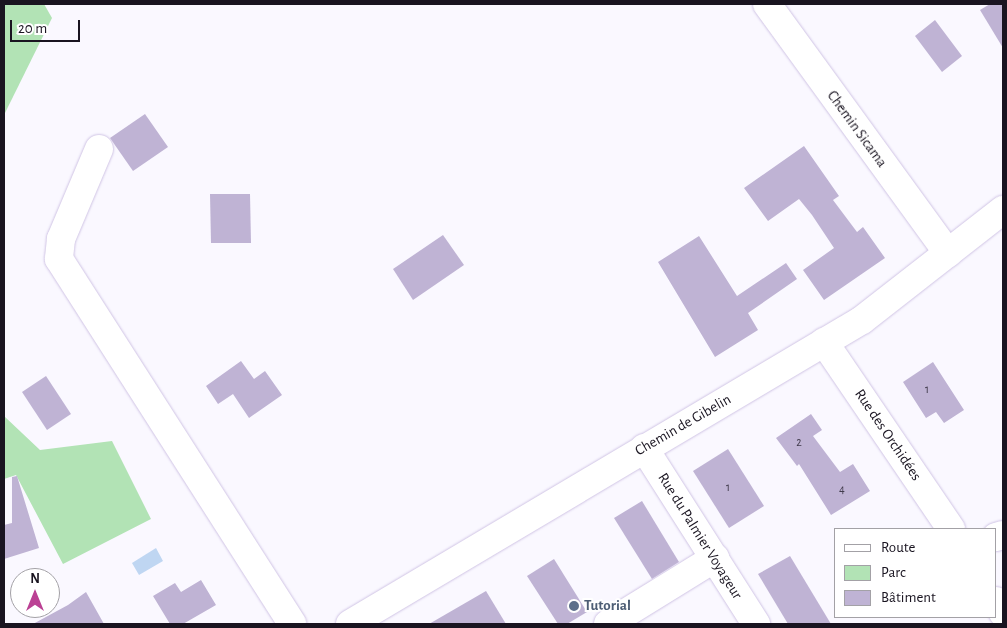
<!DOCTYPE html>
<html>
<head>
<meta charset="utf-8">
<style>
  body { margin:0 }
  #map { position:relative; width:1007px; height:628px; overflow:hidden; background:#faf8ff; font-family:"Alegreya Sans",sans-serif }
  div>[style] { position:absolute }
  .green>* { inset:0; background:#b2e3b5 }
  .water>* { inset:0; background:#bfd6f2 }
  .building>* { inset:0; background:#bfb3d4 }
  .roads { filter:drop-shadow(0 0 1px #d0c4e5) drop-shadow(0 0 1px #d0c4e5) }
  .minor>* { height:28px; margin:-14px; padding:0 14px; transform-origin:14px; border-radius:14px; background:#fff }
  .dots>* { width:14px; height:14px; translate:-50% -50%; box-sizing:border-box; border:2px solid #fff; border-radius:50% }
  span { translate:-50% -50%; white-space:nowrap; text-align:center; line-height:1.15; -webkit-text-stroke:4px #fff; paint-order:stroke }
  .number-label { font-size:12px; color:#423c4d }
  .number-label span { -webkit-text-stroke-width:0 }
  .street-label { font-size:15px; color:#191420 }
  .service-label { font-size:15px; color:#4e5e75; font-weight:700 }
  .left { translate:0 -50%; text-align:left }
  .frame { position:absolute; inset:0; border:5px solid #191420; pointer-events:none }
  .legend { position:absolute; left:834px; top:528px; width:162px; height:90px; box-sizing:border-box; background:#fff; border:1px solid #a3a1a6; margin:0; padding:6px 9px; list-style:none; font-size:15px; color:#191420 }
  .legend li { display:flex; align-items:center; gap:10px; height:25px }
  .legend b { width:25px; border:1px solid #a3a1a6 }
  .north { position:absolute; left:10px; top:568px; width:50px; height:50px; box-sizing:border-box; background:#fff; border:1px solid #a3a1a6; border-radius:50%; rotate:0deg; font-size:14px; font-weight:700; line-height:20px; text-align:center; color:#191420 }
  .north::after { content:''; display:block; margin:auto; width:18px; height:22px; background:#bb4194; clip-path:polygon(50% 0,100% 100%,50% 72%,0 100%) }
  .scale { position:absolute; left:10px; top:20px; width:70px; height:22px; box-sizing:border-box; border:2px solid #191420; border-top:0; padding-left:6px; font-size:15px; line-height:18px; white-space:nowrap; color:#191420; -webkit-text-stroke:4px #fff; paint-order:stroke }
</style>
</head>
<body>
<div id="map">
  <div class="green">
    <i style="clip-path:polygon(4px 4px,44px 4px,52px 18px,4px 115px)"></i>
    <i style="clip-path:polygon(4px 416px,40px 450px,112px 441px,151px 519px,63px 564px,16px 475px,4px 479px)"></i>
  </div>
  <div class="water">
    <i style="clip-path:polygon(156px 548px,163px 561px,139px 575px,132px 563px)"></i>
  </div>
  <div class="building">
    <i style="clip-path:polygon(990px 4px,1003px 4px,1003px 48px,980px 10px)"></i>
    <i style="clip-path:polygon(935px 20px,962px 56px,942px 72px,915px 36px)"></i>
    <i style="clip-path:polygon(145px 114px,168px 147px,133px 171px,110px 138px)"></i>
    <i style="clip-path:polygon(804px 146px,839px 196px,833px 200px,857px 232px,863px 227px,885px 258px,824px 300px,803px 270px,834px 248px,812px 215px,799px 199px,768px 221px,744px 188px)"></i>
    <i style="clip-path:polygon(210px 194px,250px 194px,251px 243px,211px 243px)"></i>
    <i style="clip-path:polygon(443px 235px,464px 265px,413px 300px,393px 269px)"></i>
    <i style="clip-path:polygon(699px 236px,737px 296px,786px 263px,797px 279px,748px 313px,758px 330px,715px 357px,658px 262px)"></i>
    <i style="clip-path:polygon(241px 361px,254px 379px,265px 371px,282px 395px,249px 418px,233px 394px,218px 404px,206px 386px)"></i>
    <i style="clip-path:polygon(933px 362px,964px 410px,944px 423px,936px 412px,926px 418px,903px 382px)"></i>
    <i style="clip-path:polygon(46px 376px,71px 414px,47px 430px,22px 392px)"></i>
    <i style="clip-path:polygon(811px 414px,822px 430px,813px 436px,840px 472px,853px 464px,870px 491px,831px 515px,799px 464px,797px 466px,776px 438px)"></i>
    <i style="clip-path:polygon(728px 449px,764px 506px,729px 528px,693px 471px)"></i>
    <i style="clip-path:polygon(17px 476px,39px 548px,4px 559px,4px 525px,12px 523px,12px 477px)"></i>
    <i style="clip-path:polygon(642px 501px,679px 562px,652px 579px,614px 518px)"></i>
    <i style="clip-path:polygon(790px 556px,831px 624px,788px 624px,758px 574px)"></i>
    <i style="clip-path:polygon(554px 559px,587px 612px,567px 624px,558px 624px,527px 576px)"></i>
    <i style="clip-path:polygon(201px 580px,216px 605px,183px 624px,170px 624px,153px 596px,175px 583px,181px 592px)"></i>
    <i style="clip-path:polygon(486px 591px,506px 624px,429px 624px)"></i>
    <i style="clip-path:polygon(86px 592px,104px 624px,33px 624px,68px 605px)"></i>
  </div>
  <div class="roads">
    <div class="minor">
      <i style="left:767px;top:4px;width:308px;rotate:54deg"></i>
      <i style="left:99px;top:149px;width:98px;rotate:112.9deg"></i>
      <i style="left:61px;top:239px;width:20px;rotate:96deg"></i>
      <i style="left:59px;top:259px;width:433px;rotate:57.4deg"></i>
      <i style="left:824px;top:342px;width:226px;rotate:55.8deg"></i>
      <i style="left:644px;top:448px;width:209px;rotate:57.5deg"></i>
      <i style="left:996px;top:537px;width:7px;rotate:-16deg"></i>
      <i style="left:996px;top:601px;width:14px;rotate:60deg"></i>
      <i style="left:350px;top:624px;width:595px;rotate:-30.7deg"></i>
      <i style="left:862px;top:320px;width:179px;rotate:-38deg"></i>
      <i style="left:608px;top:624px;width:126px;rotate:-31.7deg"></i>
    </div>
  </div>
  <div class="dots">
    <i style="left:574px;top:606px;background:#5c6f8a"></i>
  </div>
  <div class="number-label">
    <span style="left:927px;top:390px">1</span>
    <span style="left:799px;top:443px">2</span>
    <span style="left:728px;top:488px">1</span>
    <span style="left:842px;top:490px">4</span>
  </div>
  <div class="street-label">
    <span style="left:857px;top:129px;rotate:54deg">Chemin Sicama</span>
    <span style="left:683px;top:425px;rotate:-30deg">Chemin de Gibelin</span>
    <span style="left:888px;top:435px;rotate:56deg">Rue des Orchidées</span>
    <span style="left:700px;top:536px;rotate:58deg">Rue du Palmier Voyageur</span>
  </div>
  <div class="service-label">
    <span class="left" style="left:584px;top:606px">Tutorial</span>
  </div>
  <div class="frame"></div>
  <ul class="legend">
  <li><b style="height:6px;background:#fff"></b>Route</li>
  <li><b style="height:14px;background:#b2e3b5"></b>Parc</li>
  <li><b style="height:14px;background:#bfb3d4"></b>Bâtiment</li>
  </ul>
  <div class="north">N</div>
  <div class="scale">20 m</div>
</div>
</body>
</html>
